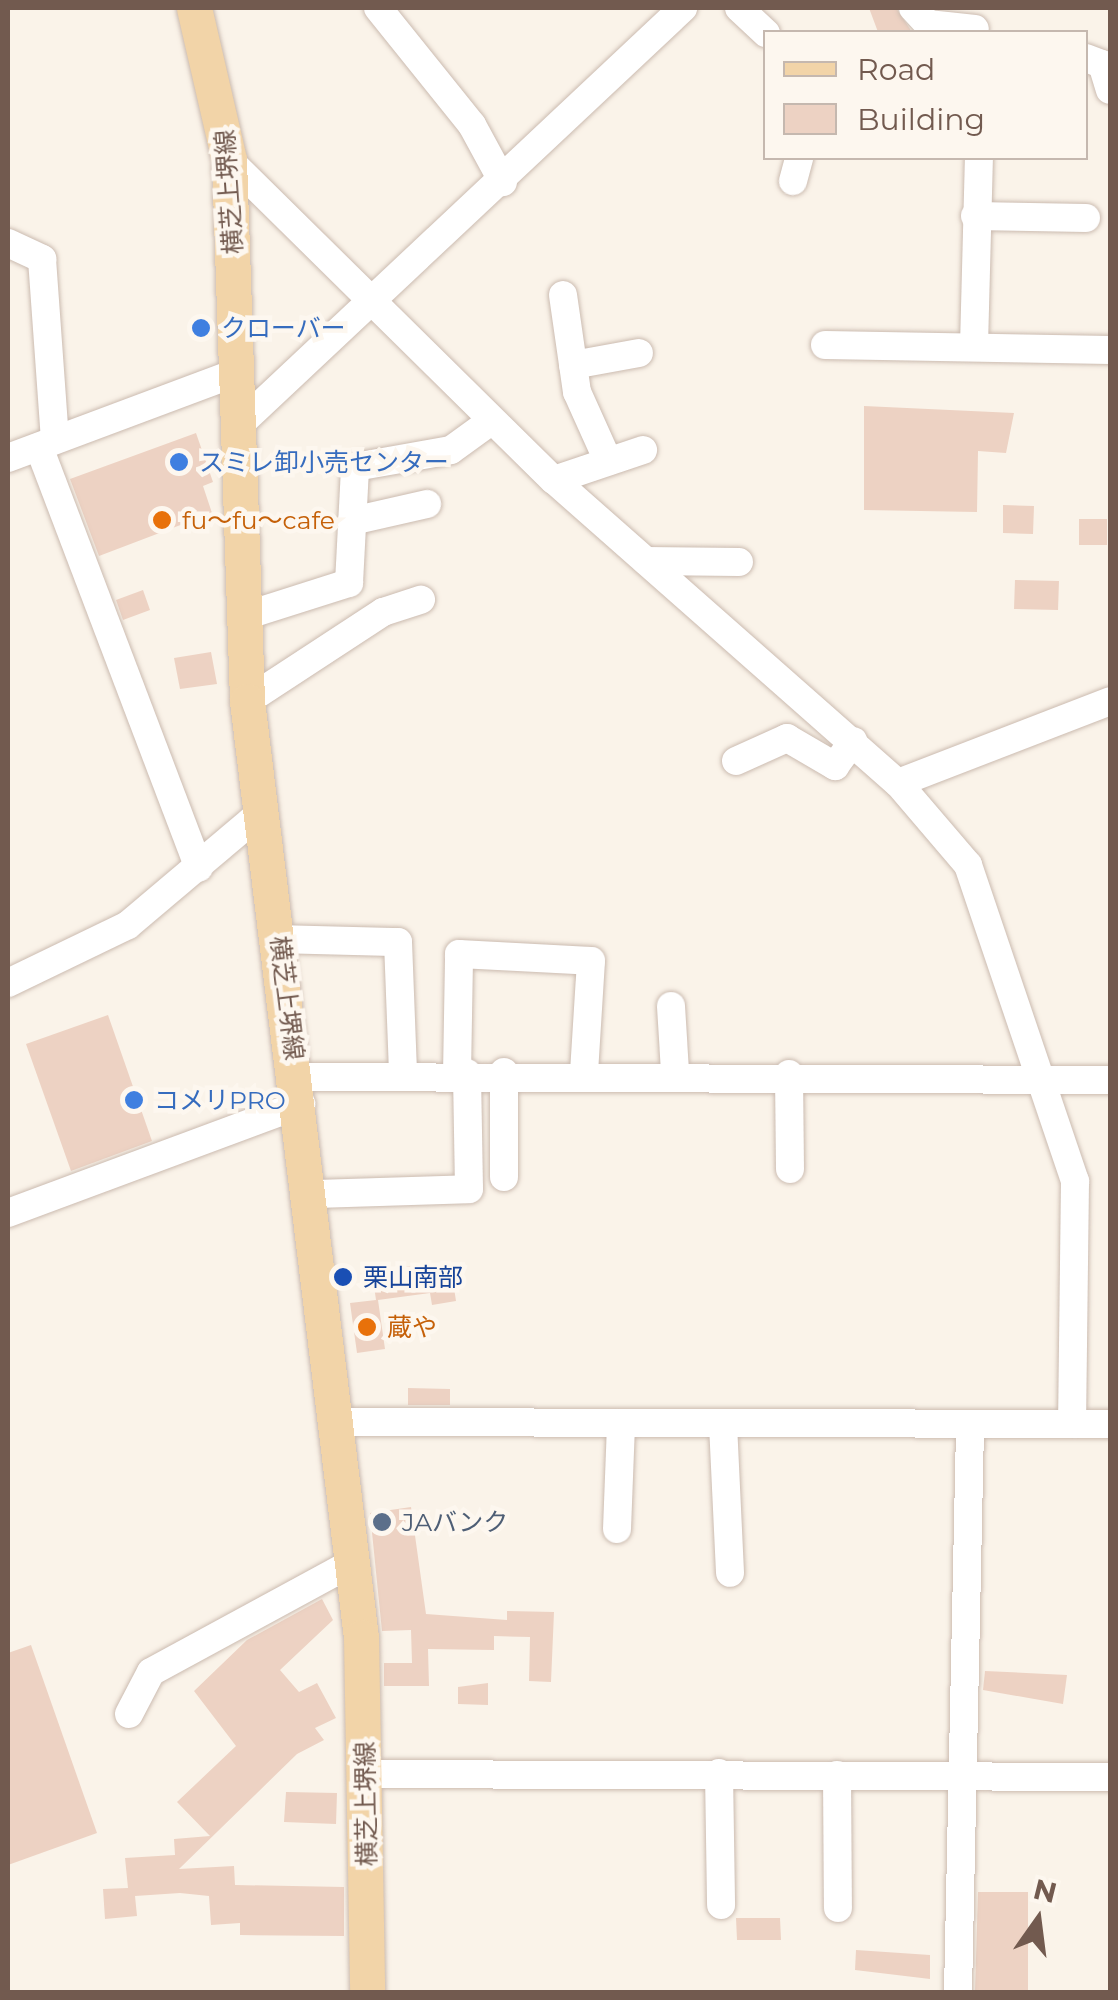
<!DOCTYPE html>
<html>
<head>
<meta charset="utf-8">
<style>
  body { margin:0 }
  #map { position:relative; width:1118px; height:2000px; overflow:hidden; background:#faf3e9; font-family:Montserrat,"Noto Sans JP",sans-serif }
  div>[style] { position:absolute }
  .building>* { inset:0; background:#edd2c3 }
  .roads { filter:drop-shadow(0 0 2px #cbbbb0) drop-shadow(0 0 2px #cbbbb0) }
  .minor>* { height:28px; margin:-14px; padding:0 14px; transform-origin:14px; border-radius:14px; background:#fff }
  .major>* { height:35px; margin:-17.5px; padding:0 17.5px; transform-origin:17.5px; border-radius:17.5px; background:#f2d4a8 }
  .dots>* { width:28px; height:28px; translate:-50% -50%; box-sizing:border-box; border:5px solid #fdf7ef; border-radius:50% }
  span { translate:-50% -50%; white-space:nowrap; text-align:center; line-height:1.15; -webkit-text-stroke:9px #fdf7ef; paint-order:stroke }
  .street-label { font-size:25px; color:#725a4f }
  .shop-label { font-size:25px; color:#366cbe }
  .left { translate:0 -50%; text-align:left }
  .food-label { font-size:25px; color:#c56008 }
  .transit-label { font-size:25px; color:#164399 }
  .service-label { font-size:25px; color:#4e5e75 }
  .frame { position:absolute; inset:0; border:10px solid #725a4f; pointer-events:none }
  .legend { position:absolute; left:763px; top:30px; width:325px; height:130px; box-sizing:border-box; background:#fdf7ef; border:2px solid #c5b8af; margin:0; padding:12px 18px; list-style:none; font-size:30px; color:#725a4f }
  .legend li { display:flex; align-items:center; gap:20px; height:50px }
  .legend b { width:50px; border:2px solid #c5b8af }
  .north { position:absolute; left:988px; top:1870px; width:100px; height:100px; -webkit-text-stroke:8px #fdf7ef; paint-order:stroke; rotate:14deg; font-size:28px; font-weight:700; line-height:40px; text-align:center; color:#725a4f }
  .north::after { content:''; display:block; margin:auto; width:35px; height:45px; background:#725a4f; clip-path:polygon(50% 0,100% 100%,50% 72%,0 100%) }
</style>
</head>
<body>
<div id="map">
  <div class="building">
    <i style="clip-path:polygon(869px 8px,896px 8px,912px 32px,878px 32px)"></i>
    <i style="clip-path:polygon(864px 406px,1014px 413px,1006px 453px,978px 451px,977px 512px,864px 510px)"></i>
    <i style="clip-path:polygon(196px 433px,213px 482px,203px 486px,212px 513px,99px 556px,70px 479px)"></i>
    <i style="clip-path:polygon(1003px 505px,1034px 506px,1033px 534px,1003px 533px)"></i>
    <i style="clip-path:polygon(1079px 519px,1107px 519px,1107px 545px,1079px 545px)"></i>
    <i style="clip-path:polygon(1015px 580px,1059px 581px,1058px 610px,1014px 609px)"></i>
    <i style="clip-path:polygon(143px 590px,150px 610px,123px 620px,116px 600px)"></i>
    <i style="clip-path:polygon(211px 652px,217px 684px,180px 689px,174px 658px)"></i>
    <i style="clip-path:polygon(108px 1015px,152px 1141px,71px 1171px,26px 1044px)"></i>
    <i style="clip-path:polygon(416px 1265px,417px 1274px,451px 1268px,456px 1301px,432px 1305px,430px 1293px,378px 1300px,385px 1349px,357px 1353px,350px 1303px,376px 1300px,372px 1272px)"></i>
    <i style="clip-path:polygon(408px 1388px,450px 1389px,450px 1405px,408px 1405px)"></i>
    <i style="clip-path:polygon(411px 1507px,426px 1614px,507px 1620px,507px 1611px,554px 1612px,551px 1682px,529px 1681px,530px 1637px,494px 1636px,494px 1650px,428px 1649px,429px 1686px,384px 1686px,384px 1663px,412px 1663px,411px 1630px,382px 1631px,370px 1513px)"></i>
    <i style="clip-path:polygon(322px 1599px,333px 1620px,280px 1670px,299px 1692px,317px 1683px,336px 1718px,315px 1728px,324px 1740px,297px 1754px,179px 1869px,234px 1866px,235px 1885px,344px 1887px,344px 1936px,240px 1935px,240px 1923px,211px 1925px,209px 1896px,180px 1893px,135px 1896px,137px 1916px,105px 1919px,103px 1889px,128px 1888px,125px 1858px,175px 1855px,174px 1839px,210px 1836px,177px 1802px,236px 1746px,194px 1691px,247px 1640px)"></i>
    <i style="clip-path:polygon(31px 1645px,97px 1833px,8px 1865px,8px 1653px)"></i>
    <i style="clip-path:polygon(985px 1671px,1067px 1675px,1063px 1704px,983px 1690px)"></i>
    <i style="clip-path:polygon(488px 1683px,488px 1705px,458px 1704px,458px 1687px)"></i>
    <i style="clip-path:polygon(286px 1792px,337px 1793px,336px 1824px,284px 1822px)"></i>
    <i style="clip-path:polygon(978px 1892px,1028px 1892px,1028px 1992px,975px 1992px)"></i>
    <i style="clip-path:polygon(736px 1918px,780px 1918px,781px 1940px,737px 1940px)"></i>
    <i style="clip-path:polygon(856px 1950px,930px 1955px,930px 1979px,855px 1970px)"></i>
  </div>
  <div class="roads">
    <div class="minor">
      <i style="left:378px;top:8px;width:150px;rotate:51.2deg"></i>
      <i style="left:472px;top:125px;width:65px;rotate:61.5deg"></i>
      <i style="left:739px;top:8px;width:37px;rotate:43deg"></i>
      <i style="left:913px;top:8px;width:22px;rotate:47deg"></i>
      <i style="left:928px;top:24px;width:47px;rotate:6.1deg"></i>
      <i style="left:1086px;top:58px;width:17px;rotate:21deg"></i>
      <i style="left:1102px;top:64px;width:27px;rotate:73deg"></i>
      <i style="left:229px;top:160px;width:456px;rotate:44.6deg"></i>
      <i style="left:554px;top:480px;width:458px;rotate:41.4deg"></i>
      <i style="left:898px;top:783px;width:108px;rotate:49.5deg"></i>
      <i style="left:968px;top:865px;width:334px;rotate:71.3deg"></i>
      <i style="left:1075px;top:1181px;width:243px;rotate:90.7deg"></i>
      <i style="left:793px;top:181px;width:24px;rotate:-75deg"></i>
      <i style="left:975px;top:216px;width:111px;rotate:1deg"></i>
      <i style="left:8px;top:243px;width:38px;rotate:25deg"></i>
      <i style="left:42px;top:259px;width:181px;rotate:85.9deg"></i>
      <i style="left:563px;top:295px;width:98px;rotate:81.8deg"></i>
      <i style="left:577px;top:392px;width:76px;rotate:65.8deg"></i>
      <i style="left:825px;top:345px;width:285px;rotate:1deg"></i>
      <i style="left:974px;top:346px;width:188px;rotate:-88.5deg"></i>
      <i style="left:573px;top:365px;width:67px;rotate:-10.3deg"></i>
      <i style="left:240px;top:424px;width:608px;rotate:-43.2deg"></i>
      <i style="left:39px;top:447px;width:450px;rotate:69.2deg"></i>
      <i style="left:8px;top:458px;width:246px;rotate:-20.5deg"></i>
      <i style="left:554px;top:480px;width:94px;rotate:-18.6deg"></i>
      <i style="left:352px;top:521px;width:77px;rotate:-12.8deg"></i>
      <i style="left:646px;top:561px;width:93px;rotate:0.6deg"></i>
      <i style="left:248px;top:615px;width:106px;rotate:-17.6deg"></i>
      <i style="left:349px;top:583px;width:116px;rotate:-87deg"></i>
      <i style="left:355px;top:467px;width:97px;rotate:-10deg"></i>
      <i style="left:451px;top:450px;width:49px;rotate:-35.9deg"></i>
      <i style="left:247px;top:701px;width:163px;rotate:-33.2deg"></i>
      <i style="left:383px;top:612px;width:40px;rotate:-18deg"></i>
      <i style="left:736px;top:761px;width:56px;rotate:-24.3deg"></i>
      <i style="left:787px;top:738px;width:56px;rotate:30.3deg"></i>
      <i style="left:835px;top:766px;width:31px;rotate:-54deg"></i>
      <i style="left:898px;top:783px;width:227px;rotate:-21.1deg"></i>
      <i style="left:280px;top:939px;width:118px;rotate:1.5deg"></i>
      <i style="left:398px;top:942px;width:129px;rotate:87.8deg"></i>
      <i style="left:8px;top:983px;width:133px;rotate:-25.8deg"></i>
      <i style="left:128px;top:925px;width:170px;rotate:-40.2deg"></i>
      <i style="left:671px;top:1006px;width:66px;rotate:86.5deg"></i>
      <i style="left:457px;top:1074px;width:120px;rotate:-89deg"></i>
      <i style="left:459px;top:954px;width:132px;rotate:3deg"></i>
      <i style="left:591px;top:961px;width:110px;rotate:93.6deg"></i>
      <i style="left:789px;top:1074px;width:95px;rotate:89.4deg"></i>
      <i style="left:297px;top:1077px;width:813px;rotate:0.21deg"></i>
      <i style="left:504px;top:1177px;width:105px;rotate:-90deg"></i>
      <i style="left:314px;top:1194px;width:155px;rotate:-1.8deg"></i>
      <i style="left:469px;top:1189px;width:116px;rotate:-91deg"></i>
      <i style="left:8px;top:1213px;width:313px;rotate:-20.4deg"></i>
      <i style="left:340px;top:1422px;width:770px;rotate:0.15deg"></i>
      <i style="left:723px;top:1424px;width:149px;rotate:87.3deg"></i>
      <i style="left:617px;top:1529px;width:106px;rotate:-87.8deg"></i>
      <i style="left:129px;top:1714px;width:47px;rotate:-62.4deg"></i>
      <i style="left:151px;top:1672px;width:231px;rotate:-28.5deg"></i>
      <i style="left:719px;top:1773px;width:132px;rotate:89.1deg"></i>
      <i style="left:367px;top:1774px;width:743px;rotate:0.23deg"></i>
      <i style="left:837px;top:1775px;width:133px;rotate:89.6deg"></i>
      <i style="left:958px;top:1992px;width:565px;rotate:-88.78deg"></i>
    </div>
    <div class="major">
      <i style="left:194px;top:8px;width:156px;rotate:77deg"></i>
      <i style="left:229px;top:160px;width:541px;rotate:88.09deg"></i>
      <i style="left:247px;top:701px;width:943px;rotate:83.06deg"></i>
      <i style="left:361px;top:1637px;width:355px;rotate:89deg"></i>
    </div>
  </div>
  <div class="dots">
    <i style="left:201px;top:328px;background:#3f7fe0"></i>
    <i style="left:179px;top:462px;background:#3f7fe0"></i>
    <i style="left:162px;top:520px;background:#e8710a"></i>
    <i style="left:134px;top:1100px;background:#3f7fe0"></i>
    <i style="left:343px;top:1277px;background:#1a4fb4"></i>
    <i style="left:367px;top:1327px;background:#e8710a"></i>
    <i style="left:382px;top:1522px;background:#5c6f8a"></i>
  </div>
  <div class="street-label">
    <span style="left:229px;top:192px;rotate:-94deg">横芝上堺線</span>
    <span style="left:287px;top:998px;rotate:83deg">横芝上堺線</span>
    <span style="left:366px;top:1804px;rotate:-91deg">横芝上堺線</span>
  </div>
  <div class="shop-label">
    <span class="left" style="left:221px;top:328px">クローバー</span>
    <span class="left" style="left:199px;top:462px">スミレ卸小売センター</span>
    <span class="left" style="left:154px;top:1100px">コメリPRO</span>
  </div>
  <div class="food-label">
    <span class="left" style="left:182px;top:520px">fu～fu～cafe</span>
    <span class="left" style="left:387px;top:1327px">蔵や</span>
  </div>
  <div class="transit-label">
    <span class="left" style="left:363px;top:1277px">栗山南部</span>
  </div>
  <div class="service-label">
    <span class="left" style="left:402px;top:1522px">JAバンク</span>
  </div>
  <div class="frame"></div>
  <ul class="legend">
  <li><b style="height:12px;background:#f2d4a8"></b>Road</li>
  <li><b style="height:28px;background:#edd2c3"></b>Building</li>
  </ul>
  <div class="north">N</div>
</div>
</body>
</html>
